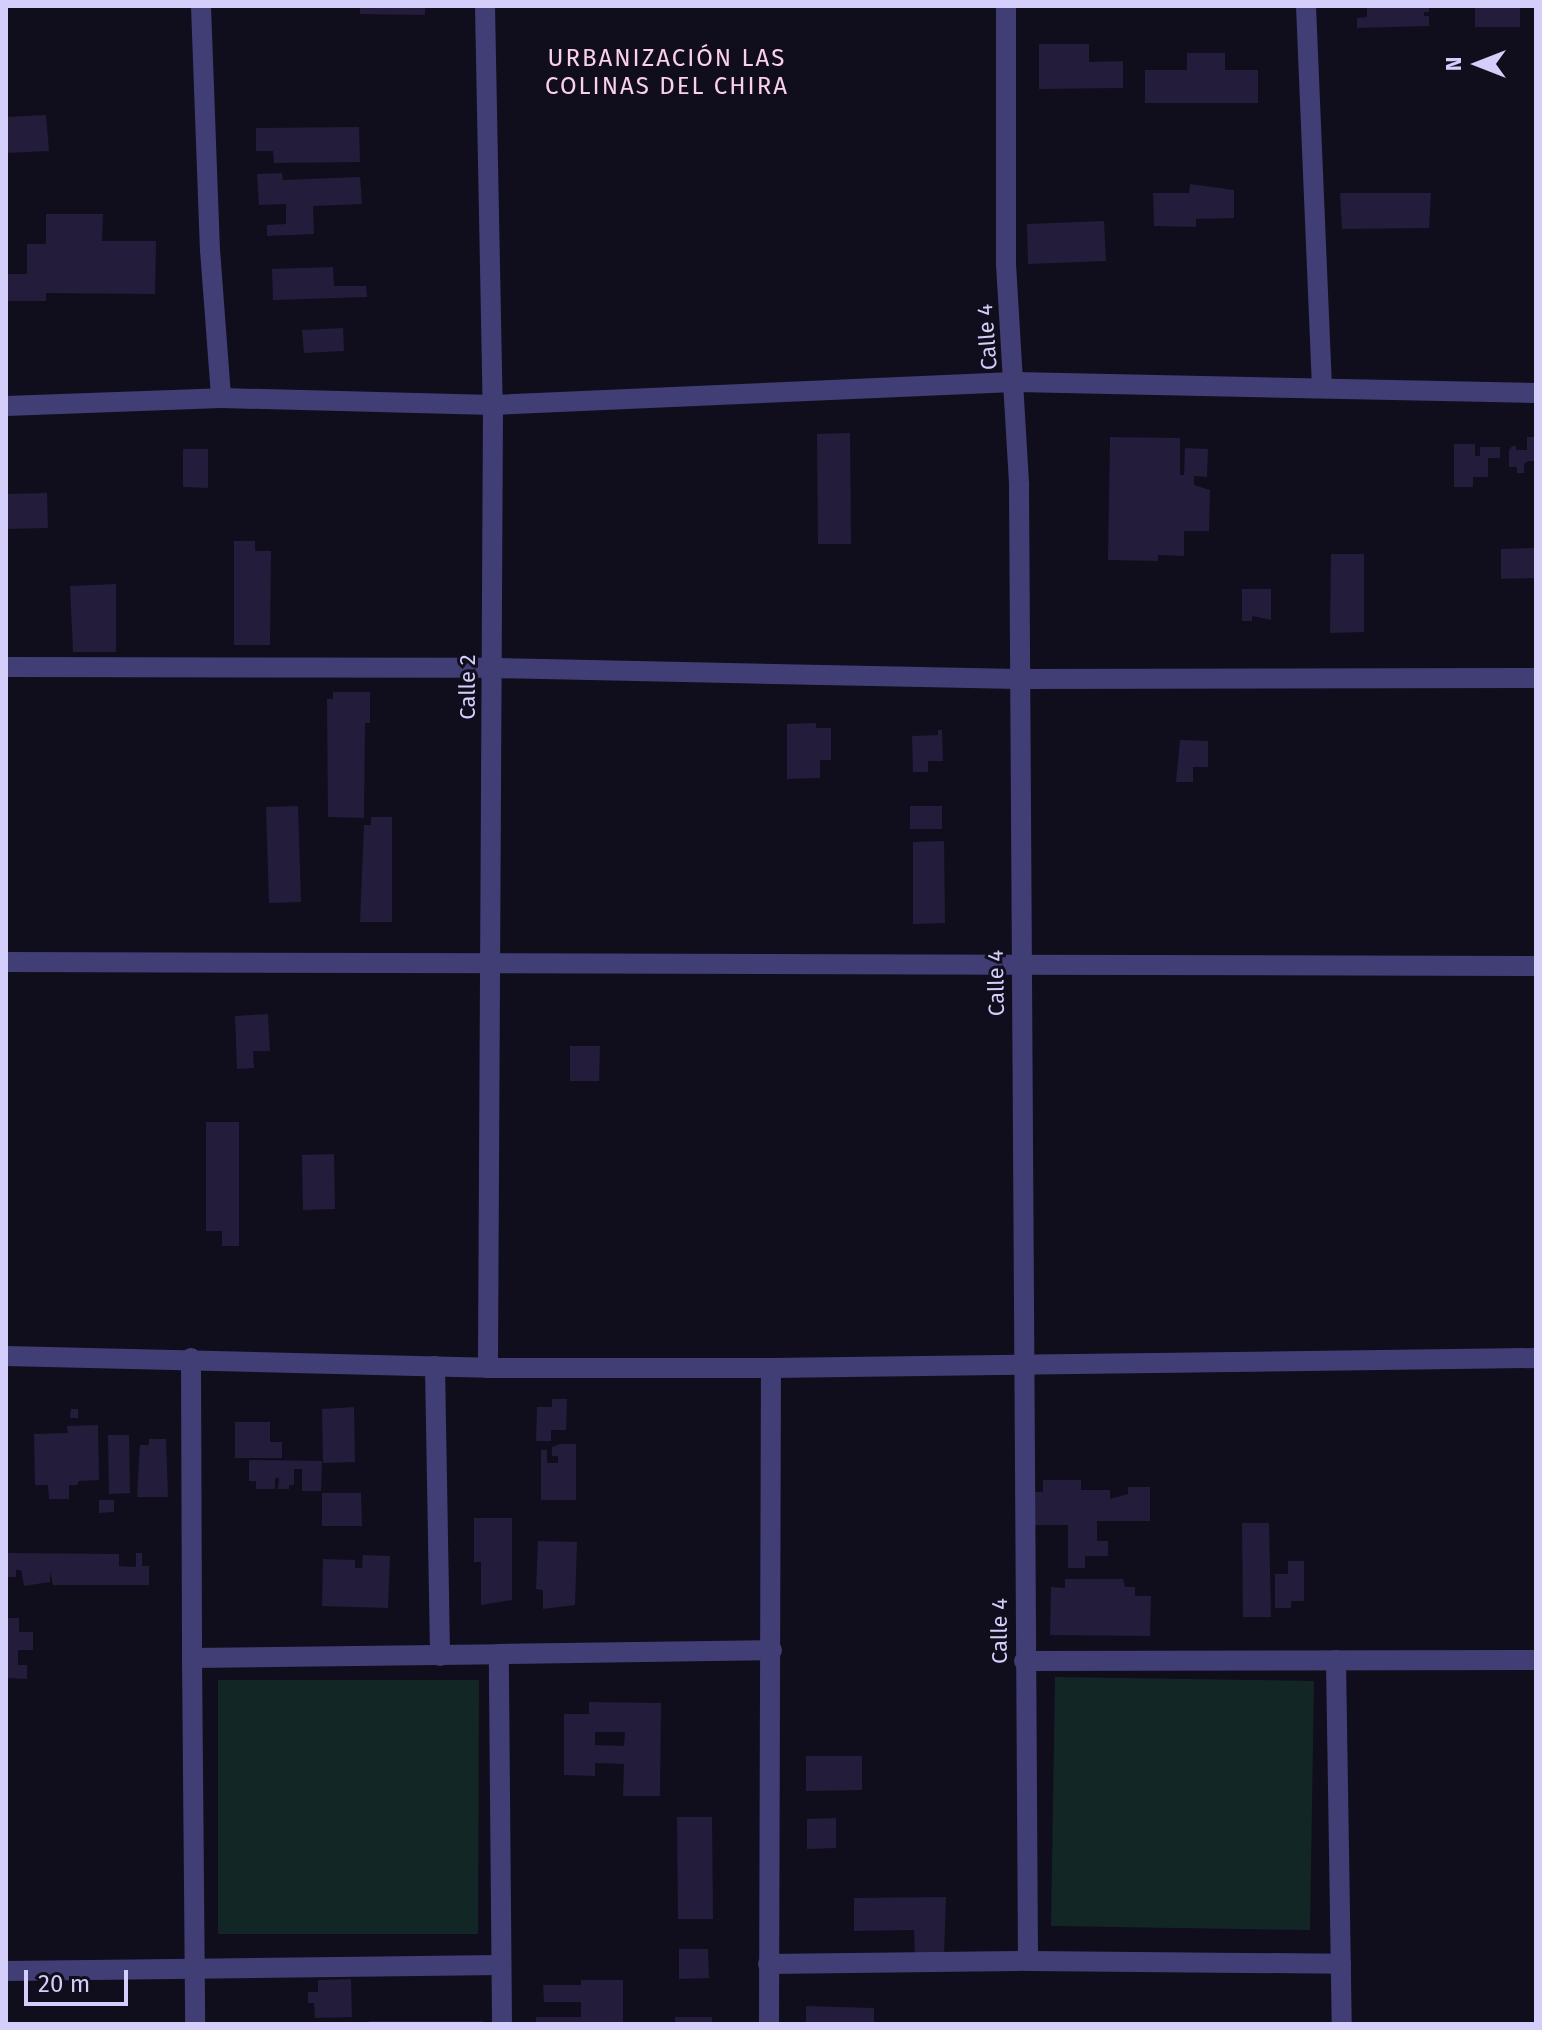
<!DOCTYPE html>
<html>
<head>
<meta charset="utf-8">
<style>
  body { margin:0 }
  #map { position:relative; width:1542px; height:2030px; overflow:hidden; background:#100e1c; font-family:"Fira Sans",sans-serif }
  div>[style] { position:absolute }
  .green>* { inset:0; background:#122625 }
  .building>* { inset:0; background:#231c3b }
  .minor>* { height:20px; margin:-10px; padding:0 10px; transform-origin:10px; border-radius:10px; background:#413e76 }
  span { translate:-50% -50%; white-space:nowrap; text-align:center; line-height:1.15; -webkit-text-stroke:6px #100e1c; paint-order:stroke }
  .street-label { font-size:22px; color:#d4cefa }
  .neighbourhood-label { font-size:24px; color:#fad0ea; letter-spacing:2px }
  .frame { position:absolute; inset:0; border:8px solid #d4cefa; pointer-events:none }
  .north { position:absolute; left:1438px; top:24px; width:80px; height:80px; -webkit-text-stroke:6px #100e1c; paint-order:stroke; rotate:270deg; font-size:22px; font-weight:700; line-height:32px; text-align:center; color:#d4cefa }
  .north::after { content:''; display:block; margin:auto; width:28px; height:36px; background:#d4cefa; clip-path:polygon(50% 0,100% 100%,50% 72%,0 100%) }
  .scale { position:absolute; left:24px; top:1970px; width:104px; height:36px; box-sizing:border-box; border:4px solid #d4cefa; border-top:0; padding-left:10px; font-size:24px; line-height:28px; white-space:nowrap; color:#d4cefa; -webkit-text-stroke:6px #100e1c; paint-order:stroke }
</style>
</head>
<body>
<div id="map">
  <div class="green">
    <i style="clip-path:polygon(1055px 1677px,1314px 1681px,1310px 1930px,1051px 1926px)"></i>
    <i style="clip-path:polygon(218px 1680px,479px 1680px,478px 1934px,218px 1934px)"></i>
  </div>
  <div class="building">
    <i style="clip-path:polygon(360px 6px,425px 6px,425px 15px,360px 14px)"></i>
    <i style="clip-path:polygon(1367px 6px,1429px 6px,1429px 12px,1424px 12px,1424px 16px,1429px 16px,1429px 26px,1357px 28px,1357px 18px,1367px 17px)"></i>
    <i style="clip-path:polygon(1475px 6px,1520px 6px,1520px 27px,1475px 27px)"></i>
    <i style="clip-path:polygon(1039px 44px,1089px 44px,1089px 62px,1123px 61px,1123px 88px,1039px 89px)"></i>
    <i style="clip-path:polygon(1187px 53px,1225px 53px,1225px 70px,1258px 70px,1258px 103px,1145px 103px,1145px 70px,1187px 70px)"></i>
    <i style="clip-path:polygon(46px 115px,49px 151px,6px 153px,6px 117px)"></i>
    <i style="clip-path:polygon(359px 127px,360px 162px,274px 163px,273px 151px,256px 151px,256px 128px)"></i>
    <i style="clip-path:polygon(282px 173px,283px 180px,360px 177px,362px 204px,313px 206px,314px 234px,267px 236px,267px 225px,286px 224px,286px 204px,259px 205px,257px 174px)"></i>
    <i style="clip-path:polygon(1190px 184px,1234px 190px,1234px 218px,1196px 219px,1196px 227px,1154px 226px,1153px 193px,1189px 193px)"></i>
    <i style="clip-path:polygon(1340px 193px,1431px 193px,1429px 228px,1342px 229px)"></i>
    <i style="clip-path:polygon(46px 214px,103px 214px,102px 241px,156px 241px,155px 294px,46px 293px,46px 301px,7px 301px,7px 274px,27px 274px,27px 244px,46px 244px)"></i>
    <i style="clip-path:polygon(1104px 221px,1106px 261px,1028px 264px,1027px 224px)"></i>
    <i style="clip-path:polygon(333px 267px,334px 286px,366px 286px,367px 297px,273px 300px,272px 269px)"></i>
    <i style="clip-path:polygon(343px 328px,344px 351px,304px 353px,302px 330px)"></i>
    <i style="clip-path:polygon(850px 433px,851px 544px,818px 544px,817px 434px)"></i>
    <i style="clip-path:polygon(1110px 437px,1180px 438px,1180px 475px,1184px 475px,1185px 448px,1208px 449px,1207px 477px,1194px 476px,1194px 485px,1210px 490px,1209px 531px,1184px 531px,1184px 556px,1158px 555px,1158px 561px,1108px 560px)"></i>
    <i style="clip-path:polygon(1527px 437px,1536px 437px,1536px 461px,1528px 461px,1524px 464px,1524px 473px,1517px 473px,1517px 467px,1509px 467px,1509px 450px,1512px 446px,1516px 446px,1516px 450px,1527px 450px)"></i>
    <i style="clip-path:polygon(1454px 444px,1475px 444px,1475px 456px,1480px 456px,1480px 447px,1500px 447px,1500px 458px,1488px 458px,1488px 477px,1473px 477px,1473px 487px,1454px 487px)"></i>
    <i style="clip-path:polygon(183px 449px,208px 449px,208px 488px,183px 487px)"></i>
    <i style="clip-path:polygon(47px 493px,48px 528px,6px 529px,6px 494px)"></i>
    <i style="clip-path:polygon(234px 541px,255px 541px,255px 551px,271px 551px,270px 645px,234px 645px)"></i>
    <i style="clip-path:polygon(1536px 548px,1536px 578px,1501px 579px,1501px 549px)"></i>
    <i style="clip-path:polygon(1331px 554px,1364px 554px,1364px 632px,1330px 633px)"></i>
    <i style="clip-path:polygon(116px 584px,116px 652px,73px 652px,70px 586px)"></i>
    <i style="clip-path:polygon(1242px 589px,1271px 589px,1271px 620px,1252px 616px,1252px 621px,1242px 621px)"></i>
    <i style="clip-path:polygon(333px 692px,370px 692px,370px 723px,365px 723px,364px 818px,328px 817px,327px 699px,333px 699px)"></i>
    <i style="clip-path:polygon(816px 723px,816px 728px,831px 728px,831px 760px,820px 760px,820px 778px,787px 779px,787px 724px)"></i>
    <i style="clip-path:polygon(938px 730px,942px 730px,943px 761px,928px 761px,928px 772px,913px 772px,912px 736px,938px 735px)"></i>
    <i style="clip-path:polygon(1180px 740px,1208px 741px,1208px 767px,1193px 767px,1193px 782px,1176px 782px)"></i>
    <i style="clip-path:polygon(298px 806px,301px 902px,269px 903px,266px 807px)"></i>
    <i style="clip-path:polygon(910px 806px,942px 806px,942px 829px,910px 829px)"></i>
    <i style="clip-path:polygon(371px 817px,392px 817px,392px 922px,360px 922px,364px 825px,371px 825px)"></i>
    <i style="clip-path:polygon(944px 841px,945px 923px,913px 924px,913px 842px)"></i>
    <i style="clip-path:polygon(268px 1014px,270px 1051px,253px 1051px,254px 1068px,237px 1069px,235px 1016px)"></i>
    <i style="clip-path:polygon(570px 1046px,600px 1046px,599px 1081px,570px 1081px)"></i>
    <i style="clip-path:polygon(206px 1122px,239px 1122px,239px 1246px,222px 1246px,222px 1231px,206px 1231px)"></i>
    <i style="clip-path:polygon(334px 1154px,335px 1209px,303px 1210px,302px 1155px)"></i>
    <i style="clip-path:polygon(552px 1399px,567px 1399px,566px 1430px,551px 1430px,551px 1441px,536px 1441px,537px 1407px,552px 1407px)"></i>
    <i style="clip-path:polygon(354px 1407px,355px 1462px,323px 1463px,322px 1409px)"></i>
    <i style="clip-path:polygon(71px 1409px,78px 1409px,78px 1418px,70px 1418px)"></i>
    <i style="clip-path:polygon(235px 1422px,270px 1422px,270px 1442px,282px 1442px,282px 1458px,235px 1458px)"></i>
    <i style="clip-path:polygon(98px 1425px,99px 1480px,79px 1481px,77px 1485px,69px 1485px,69px 1499px,49px 1499px,48px 1485px,35px 1485px,34px 1434px,68px 1433px,67px 1426px)"></i>
    <i style="clip-path:polygon(108px 1435px,129px 1435px,130px 1493px,109px 1494px)"></i>
    <i style="clip-path:polygon(149px 1439px,166px 1439px,168px 1497px,137px 1497px,140px 1445px,149px 1445px)"></i>
    <i style="clip-path:polygon(560px 1444px,576px 1444px,576px 1500px,541px 1500px,541px 1450px,547px 1450px,547px 1463px,558px 1463px,558px 1456px,552px 1456px,552px 1447px)"></i>
    <i style="clip-path:polygon(249px 1460px,322px 1461px,321px 1491px,302px 1491px,302px 1469px,294px 1469px,294px 1485px,289px 1485px,289px 1489px,278px 1489px,279px 1478px,275px 1478px,275px 1489px,256px 1489px,256px 1481px,249px 1481px)"></i>
    <i style="clip-path:polygon(1043px 1480px,1081px 1480px,1081px 1490px,1110px 1490px,1110px 1499px,1128px 1494px,1128px 1487px,1150px 1487px,1150px 1521px,1097px 1521px,1097px 1541px,1108px 1541px,1108px 1556px,1085px 1556px,1085px 1568px,1068px 1568px,1068px 1525px,1028px 1525px,1028px 1492px,1043px 1492px)"></i>
    <i style="clip-path:polygon(322px 1493px,361px 1493px,362px 1526px,322px 1526px)"></i>
    <i style="clip-path:polygon(99px 1500px,114px 1500px,114px 1512px,99px 1513px)"></i>
    <i style="clip-path:polygon(474px 1518px,512px 1518px,512px 1600px,481px 1605px,481px 1562px,474px 1562px)"></i>
    <i style="clip-path:polygon(1242px 1523px,1269px 1523px,1271px 1617px,1243px 1617px)"></i>
    <i style="clip-path:polygon(538px 1541px,577px 1542px,575px 1605px,543px 1609px,543px 1590px,536px 1589px)"></i>
    <i style="clip-path:polygon(6px 1553px,119px 1554px,119px 1566px,136px 1567px,136px 1553px,142px 1553px,142px 1566px,149px 1566px,149px 1585px,53px 1585px,50px 1572px,50px 1582px,24px 1586px,21px 1570px,16px 1570px,16px 1577px,6px 1577px)"></i>
    <i style="clip-path:polygon(363px 1555px,390px 1556px,388px 1608px,322px 1606px,323px 1559px,355px 1560px,355px 1568px,362px 1568px)"></i>
    <i style="clip-path:polygon(1288px 1561px,1304px 1561px,1304px 1601px,1291px 1601px,1291px 1608px,1275px 1608px,1275px 1574px,1288px 1574px)"></i>
    <i style="clip-path:polygon(1065px 1579px,1123px 1579px,1125px 1587px,1135px 1587px,1135px 1596px,1151px 1596px,1150px 1636px,1050px 1635px,1051px 1587px,1065px 1588px)"></i>
    <i style="clip-path:polygon(6px 1618px,19px 1618px,19px 1632px,33px 1632px,33px 1650px,18px 1650px,18px 1665px,27px 1665px,27px 1679px,6px 1678px)"></i>
    <i style="clip-path:polygon(evenodd,589px 1702px,661px 1703px,660px 1796px,623px 1796px,624px 1764px,595px 1763px,595px 1776px,564px 1775px,564px 1714px,589px 1714px,589px 1702px,595px 1732px,625px 1732px,624px 1746px,595px 1745px,595px 1732px)"></i>
    <i style="clip-path:polygon(806px 1756px,862px 1756px,862px 1790px,806px 1791px)"></i>
    <i style="clip-path:polygon(677px 1817px,712px 1817px,713px 1919px,678px 1919px)"></i>
    <i style="clip-path:polygon(836px 1818px,836px 1848px,807px 1849px,807px 1819px)"></i>
    <i style="clip-path:polygon(946px 1897px,944px 1955px,915px 1956px,914px 1930px,854px 1931px,854px 1898px)"></i>
    <i style="clip-path:polygon(679px 1949px,708px 1949px,709px 1978px,679px 1979px)"></i>
    <i style="clip-path:polygon(351px 1979px,352px 2017px,315px 2018px,314px 2003px,308px 2003px,308px 1992px,318px 1992px,318px 1980px)"></i>
    <i style="clip-path:polygon(581px 1980px,623px 1980px,623px 2024px,536px 2024px,536px 2017px,581px 2017px,581px 2002px,544px 2002px,543px 1985px,581px 1985px)"></i>
    <i style="clip-path:polygon(806px 2006px,874px 2008px,874px 2022px,806px 2024px)"></i>
    <i style="clip-path:polygon(675px 2017px,712px 2017px,712px 2024px,675px 2024px)"></i>
    <i style="clip-path:polygon(369px 2021px,483px 2021px,483px 2024px,369px 2024px)"></i>
  </div>
  <div class="minor">
    <i style="left:201px;top:6px;width:244px;rotate:87.9deg"></i>
    <i style="left:210px;top:250px;width:148px;rotate:85.7deg"></i>
    <i style="left:485px;top:6px;width:399px;rotate:88.9deg"></i>
    <i style="left:493px;top:405px;width:963px;rotate:90.3deg"></i>
    <i style="left:1006px;top:6px;width:258px;rotate:90deg"></i>
    <i style="left:1006px;top:264px;width:222px;rotate:86.6deg"></i>
    <i style="left:1019px;top:486px;width:1475px;rotate:89.65deg"></i>
    <i style="left:1306px;top:6px;width:382px;rotate:87.6deg"></i>
    <i style="left:6px;top:406px;width:215px;rotate:-2.1deg"></i>
    <i style="left:221px;top:398px;width:272px;rotate:1.5deg"></i>
    <i style="left:493px;top:405px;width:521px;rotate:-2.53deg"></i>
    <i style="left:1013px;top:382px;width:523px;rotate:1.2deg"></i>
    <i style="left:6px;top:667px;width:486px;rotate:0.1deg"></i>
    <i style="left:492px;top:668px;width:527px;rotate:1.2deg"></i>
    <i style="left:1019px;top:679px;width:517px;rotate:-0.11deg"></i>
    <i style="left:6px;top:962px;width:1530px;rotate:0.15deg"></i>
    <i style="left:6px;top:1356px;width:482px;rotate:1.4deg"></i>
    <i style="left:488px;top:1368px;width:283px"></i>
    <i style="left:771px;top:1368px;width:765px;rotate:-0.75deg"></i>
    <i style="left:191px;top:1358px;width:300px;rotate:89.8deg"></i>
    <i style="left:192px;top:1658px;width:307px;rotate:-0.7deg"></i>
    <i style="left:435px;top:1366px;width:290px;rotate:89deg"></i>
    <i style="left:192px;top:1658px;width:366px;rotate:89.5deg"></i>
    <i style="left:1336px;top:1660px;width:364px;rotate:89.1deg"></i>
    <i style="left:1024px;top:1661px;width:512px;rotate:-0.11deg"></i>
    <i style="left:768px;top:1964px;width:260px;rotate:-0.7deg"></i>
    <i style="left:1028px;top:1961px;width:313px;rotate:0.5deg"></i>
    <i style="left:6px;top:1971px;width:495px;rotate:-0.7deg"></i>
    <i style="left:502px;top:2024px;width:370px;rotate:-90.5deg"></i>
    <i style="left:499px;top:1654px;width:273px;rotate:-0.8deg"></i>
    <i style="left:769px;top:2024px;width:656px;rotate:-89.83deg"></i>
  </div>
  <div class="street-label">
    <span style="left:987px;top:337px;rotate:-94deg">Calle 4</span>
    <span style="left:468px;top:687px;rotate:-90deg">Calle 2</span>
    <span style="left:996px;top:983px;rotate:-91deg">Calle 4</span>
    <span style="left:1000px;top:1631px;rotate:-90deg">Calle 4</span>
  </div>
  <div class="neighbourhood-label">
    <span style="left:667px;top:73px">URBANIZACIÓN LAS<br>COLINAS DEL CHIRA</span>
  </div>
  <div class="frame"></div>
  <div class="north">N</div>
  <div class="scale">20 m</div>
</div>
</body>
</html>
